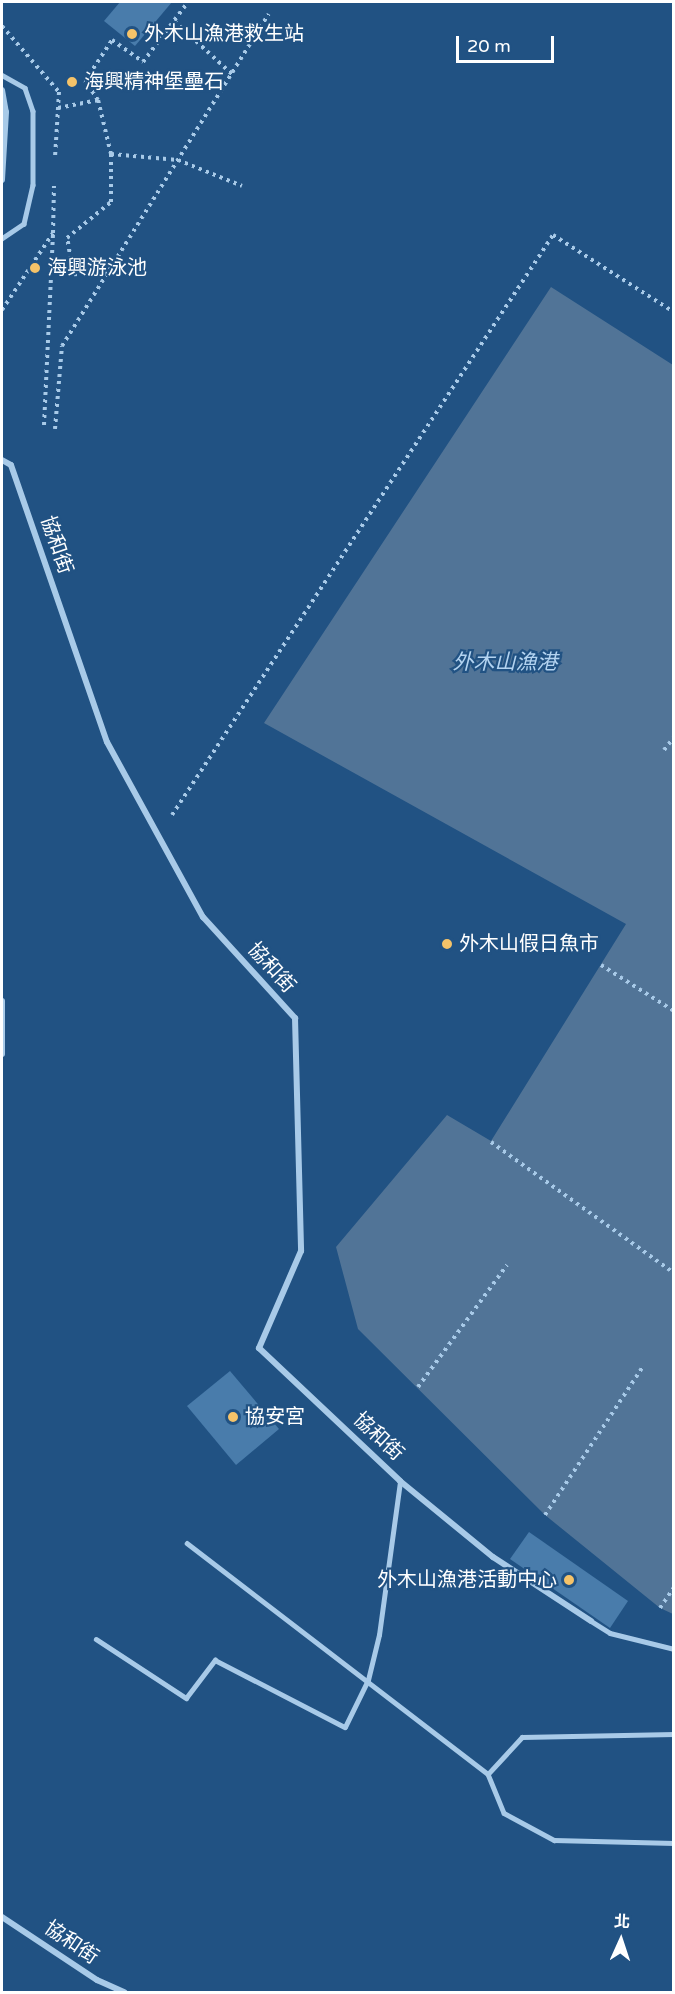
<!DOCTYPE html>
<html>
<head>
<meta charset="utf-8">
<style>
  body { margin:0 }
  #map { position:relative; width:675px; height:1994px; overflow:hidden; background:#215283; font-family:"Varela Round","Noto Sans TC",sans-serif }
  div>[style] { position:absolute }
  .water>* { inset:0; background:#517497 }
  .building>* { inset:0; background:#497cab }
  .path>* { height:4px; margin-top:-2px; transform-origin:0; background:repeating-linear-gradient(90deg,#a8cae8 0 3px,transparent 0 7.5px) }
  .lane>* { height:4.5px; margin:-2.25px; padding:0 2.25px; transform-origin:2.25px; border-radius:2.25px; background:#a8cae8 }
  .street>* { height:6px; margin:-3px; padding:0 3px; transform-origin:3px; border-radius:3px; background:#a8cae8 }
  .dots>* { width:16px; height:16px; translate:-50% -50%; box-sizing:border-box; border:3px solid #215283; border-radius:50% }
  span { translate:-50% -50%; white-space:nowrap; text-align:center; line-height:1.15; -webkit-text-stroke:4.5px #215283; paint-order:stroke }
  .poi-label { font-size:20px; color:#fff }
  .left { translate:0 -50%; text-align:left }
  .right { translate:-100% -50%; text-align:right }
  .street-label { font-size:20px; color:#fff }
  .water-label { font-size:21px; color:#b3d3f0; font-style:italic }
  .frame { position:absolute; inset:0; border:3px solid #fff; pointer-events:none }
  .north { position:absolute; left:591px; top:1910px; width:60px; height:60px; -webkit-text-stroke:4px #215283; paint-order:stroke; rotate:3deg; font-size:16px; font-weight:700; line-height:24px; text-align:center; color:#fff }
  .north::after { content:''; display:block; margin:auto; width:21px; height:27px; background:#fff; clip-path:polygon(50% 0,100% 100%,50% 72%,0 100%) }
  .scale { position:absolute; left:456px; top:36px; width:98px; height:27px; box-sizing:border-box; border:3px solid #fff; border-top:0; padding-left:8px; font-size:18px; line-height:21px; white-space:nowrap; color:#fff; -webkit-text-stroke:4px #215283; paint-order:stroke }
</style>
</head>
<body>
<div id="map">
  <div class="water">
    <i style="clip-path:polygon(551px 287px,673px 365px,673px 1614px,660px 1608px,545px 1515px,358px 1329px,336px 1247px,447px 1115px,491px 1141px,626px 924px,264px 723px)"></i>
  </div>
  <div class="building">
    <i style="clip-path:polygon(120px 2px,172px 2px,135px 46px,104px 21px)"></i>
    <i style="clip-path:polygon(230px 1371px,279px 1429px,236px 1465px,187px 1406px)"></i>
    <i style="clip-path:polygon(529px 1532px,628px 1601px,610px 1628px,510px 1559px)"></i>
  </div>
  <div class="path">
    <i style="left:174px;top:21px;width:80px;rotate:42.5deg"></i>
    <i style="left:2px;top:26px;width:87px;rotate:49.2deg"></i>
    <i style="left:59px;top:92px;width:65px;rotate:93.5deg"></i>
    <i style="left:58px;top:108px;width:41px;rotate:-11.3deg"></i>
    <i style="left:111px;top:154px;width:67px;rotate:5.1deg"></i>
    <i style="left:178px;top:160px;width:69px;rotate:22.1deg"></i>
    <i style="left:107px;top:273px;width:34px;rotate:178deg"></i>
    <i style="left:73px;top:274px;width:36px;rotate:-99deg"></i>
    <i style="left:67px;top:238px;width:57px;rotate:-39.3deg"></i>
    <i style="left:111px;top:202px;width:48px;rotate:-90deg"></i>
    <i style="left:111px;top:154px;width:56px;rotate:-103.5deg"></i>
    <i style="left:98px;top:100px;width:23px;rotate:-124deg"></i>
    <i style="left:85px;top:81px;width:49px;rotate:-56.6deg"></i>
    <i style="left:112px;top:40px;width:38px;rotate:35deg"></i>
    <i style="left:143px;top:62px;width:75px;rotate:-53.1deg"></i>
    <i style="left:2px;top:310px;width:92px;rotate:-56.5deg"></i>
    <i style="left:53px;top:233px;width:47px;rotate:-88.8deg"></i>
    <i style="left:44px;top:425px;width:191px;rotate:-87.3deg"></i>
    <i style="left:55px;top:429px;width:83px;rotate:-85.2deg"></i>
    <i style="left:62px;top:346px;width:391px;rotate:-58.1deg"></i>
    <i style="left:664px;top:750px;width:16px;rotate:-52deg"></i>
    <i style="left:172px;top:815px;width:694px;rotate:-56.7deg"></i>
    <i style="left:553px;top:235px;width:143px;rotate:32.5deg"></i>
    <i style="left:601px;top:965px;width:86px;rotate:32.2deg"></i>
    <i style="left:491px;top:1142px;width:225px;rotate:35.6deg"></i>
    <i style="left:418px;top:1387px;width:151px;rotate:-53.9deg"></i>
    <i style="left:545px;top:1515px;width:176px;rotate:-56.6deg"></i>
    <i style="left:660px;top:1608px;width:25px;rotate:-56deg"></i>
  </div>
  <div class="lane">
    <i style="left:2px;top:75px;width:26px;rotate:29deg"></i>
    <i style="left:25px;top:88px;width:24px;rotate:71deg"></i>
    <i style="left:33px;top:111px;width:74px;rotate:90deg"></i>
    <i style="left:33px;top:185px;width:40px;rotate:103deg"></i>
    <i style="left:24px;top:224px;width:27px;rotate:146deg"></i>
    <i style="left:187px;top:1543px;width:379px;rotate:37.5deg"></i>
    <i style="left:488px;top:1774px;width:42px;rotate:67.7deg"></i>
    <i style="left:504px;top:1813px;width:57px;rotate:28.4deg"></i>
    <i style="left:554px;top:1840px;width:120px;rotate:1.4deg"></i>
    <i style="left:591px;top:1621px;width:22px;rotate:32deg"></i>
    <i style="left:610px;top:1633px;width:66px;rotate:14deg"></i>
    <i style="left:96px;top:1639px;width:108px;rotate:33.2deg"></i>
    <i style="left:186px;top:1698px;width:48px;rotate:-52.7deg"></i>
    <i style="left:215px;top:1660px;width:146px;rotate:27.3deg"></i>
    <i style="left:345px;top:1727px;width:52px;rotate:-63.9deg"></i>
    <i style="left:368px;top:1680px;width:46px;rotate:-76.3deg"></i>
    <i style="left:379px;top:1635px;width:155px;rotate:-82.2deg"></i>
    <i style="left:488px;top:1774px;width:50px;rotate:-47.4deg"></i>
    <i style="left:522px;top:1737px;width:152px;rotate:-1.1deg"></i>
  </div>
  <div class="street">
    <i style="left:2px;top:90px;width:22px;rotate:80deg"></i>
    <i style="left:6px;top:112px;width:68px;rotate:93.4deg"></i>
    <i style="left:2px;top:460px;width:10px;rotate:29deg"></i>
    <i style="left:11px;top:465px;width:293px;rotate:70.9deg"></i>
    <i style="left:107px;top:742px;width:200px;rotate:61.3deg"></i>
    <i style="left:203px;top:917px;width:137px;rotate:47.7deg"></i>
    <i style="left:295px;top:1018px;width:233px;rotate:88.5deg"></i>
    <i style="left:301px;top:1251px;width:106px;rotate:113.4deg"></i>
    <i style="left:259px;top:1348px;width:194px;rotate:43.3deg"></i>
    <i style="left:400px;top:1481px;width:120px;rotate:39.3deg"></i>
    <i style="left:493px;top:1557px;width:117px;rotate:33.1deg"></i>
    <i style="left:2px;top:1001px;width:53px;rotate:90deg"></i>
    <i style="left:2px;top:1917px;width:114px;rotate:33.6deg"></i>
    <i style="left:97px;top:1980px;width:30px;rotate:24deg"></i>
  </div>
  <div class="dots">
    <i style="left:132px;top:34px;background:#f5c369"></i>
    <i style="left:72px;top:82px;background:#f5c369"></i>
    <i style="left:35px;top:268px;background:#f5c369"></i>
    <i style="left:447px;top:944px;background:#f5c369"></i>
    <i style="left:233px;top:1417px;background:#f5c369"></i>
    <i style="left:569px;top:1580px;background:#f5c369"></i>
  </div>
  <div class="poi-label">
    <span class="left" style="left:144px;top:34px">外木山漁港救生站</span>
    <span class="left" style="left:84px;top:82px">海興精神堡壘石</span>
    <span class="left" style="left:47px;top:268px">海興游泳池</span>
    <span class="left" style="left:459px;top:944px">外木山假日魚市</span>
    <span class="left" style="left:245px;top:1417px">協安宮</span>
    <span class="right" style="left:557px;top:1580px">外木山漁港活動中心</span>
  </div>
  <div class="street-label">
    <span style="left:56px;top:545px;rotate:71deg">協和街</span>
    <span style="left:271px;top:968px;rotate:48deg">協和街</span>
    <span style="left:378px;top:1437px;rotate:43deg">協和街</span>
    <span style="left:71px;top:1943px;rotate:34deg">協和街</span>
  </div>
  <div class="water-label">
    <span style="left:505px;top:663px">外木山漁港</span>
  </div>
  <div class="frame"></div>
  <div class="north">北</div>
  <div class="scale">20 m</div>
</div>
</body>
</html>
